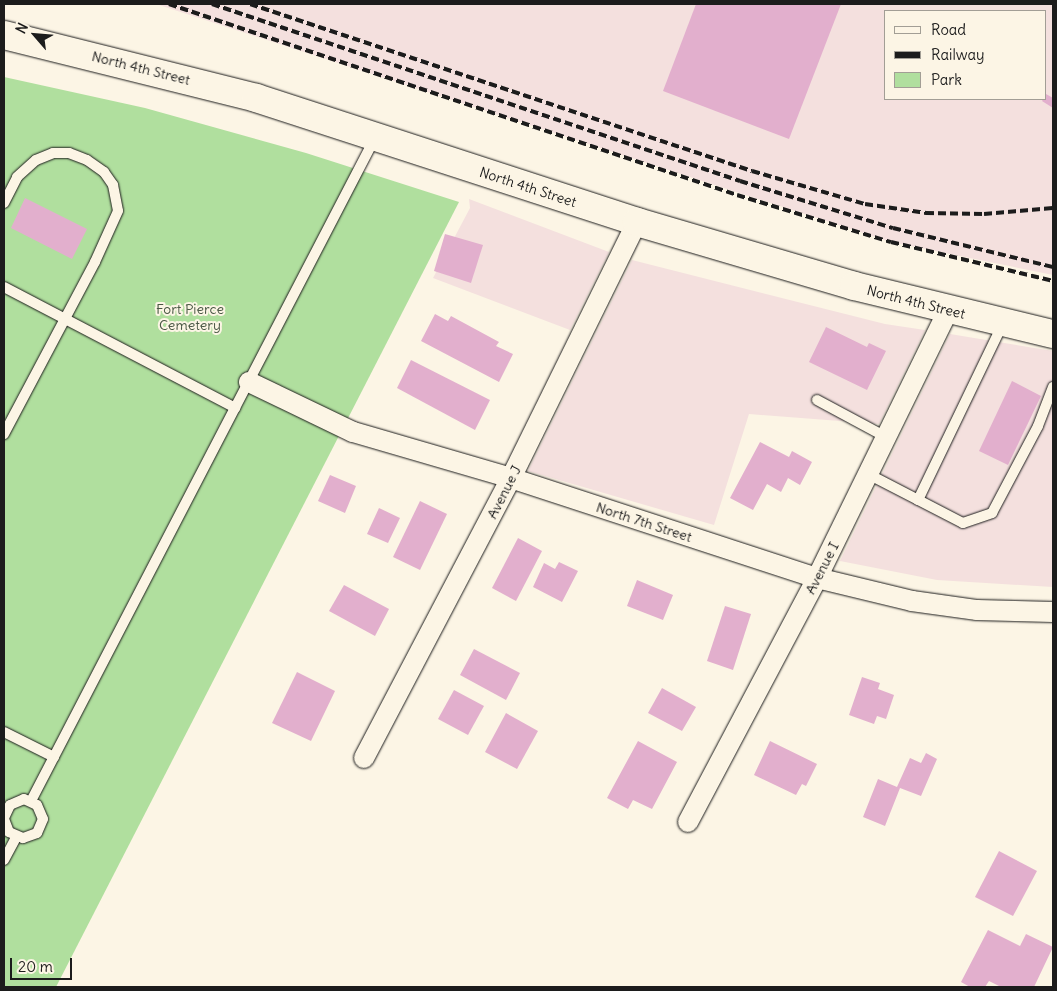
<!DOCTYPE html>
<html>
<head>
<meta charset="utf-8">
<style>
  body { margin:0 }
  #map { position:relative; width:1057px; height:991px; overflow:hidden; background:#fcf5e5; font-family:Delius,sans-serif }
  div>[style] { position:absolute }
  .built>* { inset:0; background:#f4e0de }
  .green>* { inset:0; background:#b0df9e }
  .building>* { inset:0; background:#e2afcd }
  .roads { filter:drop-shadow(0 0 1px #1c1c1c) drop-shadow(0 0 1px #1c1c1c) }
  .lane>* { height:10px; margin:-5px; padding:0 5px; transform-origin:5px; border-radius:5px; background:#fcf5e5 }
  .street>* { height:20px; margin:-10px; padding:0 10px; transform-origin:10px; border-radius:10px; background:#fcf5e5 }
  .primary>* { height:28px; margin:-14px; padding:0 14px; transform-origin:14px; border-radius:14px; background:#fcf5e5 }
  .rail>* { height:4px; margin-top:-2px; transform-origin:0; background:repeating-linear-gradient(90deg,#1c1c1c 0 8px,transparent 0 12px) }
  span { translate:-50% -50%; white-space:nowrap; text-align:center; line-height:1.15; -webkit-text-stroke:4px #fcf5e5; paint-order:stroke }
  .street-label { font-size:14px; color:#1c1c1c }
  .park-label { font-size:14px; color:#485643 }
  .frame { position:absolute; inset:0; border:5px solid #1c1c1c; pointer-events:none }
  .legend { position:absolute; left:884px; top:10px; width:162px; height:90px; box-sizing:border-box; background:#fcf5e5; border:1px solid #a29e95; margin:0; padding:6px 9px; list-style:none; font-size:15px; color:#1c1c1c }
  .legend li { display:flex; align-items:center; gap:10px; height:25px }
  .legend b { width:25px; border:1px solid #a29e95 }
  .north { position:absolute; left:10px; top:10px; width:50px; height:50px; -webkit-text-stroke:4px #fcf5e5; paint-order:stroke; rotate:297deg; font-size:14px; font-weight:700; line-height:20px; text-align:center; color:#1c1c1c }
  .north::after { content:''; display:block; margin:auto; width:18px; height:22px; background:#1c1c1c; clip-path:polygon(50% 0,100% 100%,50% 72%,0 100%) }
  .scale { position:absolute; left:10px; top:958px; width:62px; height:22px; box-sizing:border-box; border:2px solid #1c1c1c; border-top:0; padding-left:6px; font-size:15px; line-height:18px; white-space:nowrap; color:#1c1c1c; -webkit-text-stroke:4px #fcf5e5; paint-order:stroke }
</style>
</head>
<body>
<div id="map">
  <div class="built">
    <i style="clip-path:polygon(evenodd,156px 4px,1053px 4px,1053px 275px,891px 242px,156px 4px,886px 11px,1046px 11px,1046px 99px,886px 99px,886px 11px)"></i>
    <i style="clip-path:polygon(469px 199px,609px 252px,570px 330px,433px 278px,470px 208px)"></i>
    <i style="clip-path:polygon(632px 260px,885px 324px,925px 330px,879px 424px,749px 414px,714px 525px,528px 471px)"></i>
    <i style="clip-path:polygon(950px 334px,1053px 351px,1053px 587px,937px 580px,840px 561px)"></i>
  </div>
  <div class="green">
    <i style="clip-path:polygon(4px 77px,145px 108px,306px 153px,459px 202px,56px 987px,4px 987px)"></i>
  </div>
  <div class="building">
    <i style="clip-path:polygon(696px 4px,841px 4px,789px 139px,663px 91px)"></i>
    <i style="clip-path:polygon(1046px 94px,1053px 98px,1053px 108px,1042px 101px)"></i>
    <i style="clip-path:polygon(25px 198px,87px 229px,72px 259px,11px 228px)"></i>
    <i style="clip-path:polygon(445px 234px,483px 245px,471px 283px,434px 271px)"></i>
    <i style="clip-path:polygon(435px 314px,448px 321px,451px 316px,499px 342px,496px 346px,513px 354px,499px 382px,421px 341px)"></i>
    <i style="clip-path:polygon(826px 327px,867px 347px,869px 343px,886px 351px,867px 390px,809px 362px)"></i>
    <i style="clip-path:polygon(411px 360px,490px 400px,475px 430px,397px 388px)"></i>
    <i style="clip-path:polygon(1012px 381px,1041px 396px,1008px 465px,979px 451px)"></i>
    <i style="clip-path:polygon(760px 442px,789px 457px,792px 451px,812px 462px,800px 485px,788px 478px,781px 492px,767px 484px,753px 510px,730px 498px)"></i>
    <i style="clip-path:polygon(330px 475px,356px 486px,345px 513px,318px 501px)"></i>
    <i style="clip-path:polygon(420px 501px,447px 514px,420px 570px,393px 557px)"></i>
    <i style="clip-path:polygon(379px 508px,400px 518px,388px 543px,367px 534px)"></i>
    <i style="clip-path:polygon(518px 538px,542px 551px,516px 601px,492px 588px)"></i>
    <i style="clip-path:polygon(559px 562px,578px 571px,562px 602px,533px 587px,544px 563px,555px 569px)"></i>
    <i style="clip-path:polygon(637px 580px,673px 595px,663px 620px,627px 606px)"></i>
    <i style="clip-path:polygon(344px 585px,389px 609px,375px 636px,329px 611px)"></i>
    <i style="clip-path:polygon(725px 606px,751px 614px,733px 670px,707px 661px)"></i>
    <i style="clip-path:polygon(474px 649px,520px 673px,506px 700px,460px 675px)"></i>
    <i style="clip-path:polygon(297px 672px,335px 691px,311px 741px,272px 723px)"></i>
    <i style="clip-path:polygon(862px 677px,880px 683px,878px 689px,894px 695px,886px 719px,877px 716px,874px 724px,849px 715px)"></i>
    <i style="clip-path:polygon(662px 688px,696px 707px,682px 731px,648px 713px)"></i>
    <i style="clip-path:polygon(454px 690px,484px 706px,468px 735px,438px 719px)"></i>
    <i style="clip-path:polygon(506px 713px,538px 731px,517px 769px,485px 752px)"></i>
    <i style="clip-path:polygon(638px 741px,677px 762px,652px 809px,633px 800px,628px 809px,607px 798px)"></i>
    <i style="clip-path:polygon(770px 741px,817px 764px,806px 786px,802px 784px,796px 795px,754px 775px)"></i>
    <i style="clip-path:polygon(926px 753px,937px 759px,921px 796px,900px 788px,885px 826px,863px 817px,878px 779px,897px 787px,910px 758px,921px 763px)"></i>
    <i style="clip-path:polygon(999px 851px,1037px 871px,1013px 916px,975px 897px)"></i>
    <i style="clip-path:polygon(988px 930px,1020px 946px,1026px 934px,1053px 947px,1034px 987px,1001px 987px,989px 981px,985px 987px,970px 987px,961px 982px)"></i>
  </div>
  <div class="roads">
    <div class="lane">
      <i style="left:4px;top:203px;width:29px;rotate:-63deg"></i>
      <i style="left:17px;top:177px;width:25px;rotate:-42deg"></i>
      <i style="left:36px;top:160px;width:18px;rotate:-22deg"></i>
      <i style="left:53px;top:153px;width:16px"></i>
      <i style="left:69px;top:153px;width:19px;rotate:21deg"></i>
      <i style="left:87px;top:160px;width:21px;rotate:35deg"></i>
      <i style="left:104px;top:172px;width:16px;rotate:55deg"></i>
      <i style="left:113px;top:185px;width:26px;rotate:79deg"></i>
      <i style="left:118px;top:211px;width:56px;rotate:114.3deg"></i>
      <i style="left:95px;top:262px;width:195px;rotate:117.9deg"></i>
      <i style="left:4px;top:287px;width:261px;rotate:27.6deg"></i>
      <i style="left:817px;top:400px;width:78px;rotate:28.2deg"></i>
      <i style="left:868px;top:474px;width:107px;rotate:27.3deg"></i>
      <i style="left:963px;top:523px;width:31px;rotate:-19deg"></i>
      <i style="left:992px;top:513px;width:98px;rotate:-62.1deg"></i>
      <i style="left:1038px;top:426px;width:42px;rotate:-69deg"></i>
      <i style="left:918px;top:500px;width:196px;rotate:-64.3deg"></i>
      <i style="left:4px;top:732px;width:56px;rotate:26.6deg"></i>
      <i style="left:31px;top:801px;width:747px;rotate:-62.58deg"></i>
      <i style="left:4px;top:818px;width:14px;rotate:-65deg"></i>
      <i style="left:10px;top:805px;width:15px;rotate:-23deg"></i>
      <i style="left:24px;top:799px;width:14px;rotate:25deg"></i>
      <i style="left:37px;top:805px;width:15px;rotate:67deg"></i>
      <i style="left:43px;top:819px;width:15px;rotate:113deg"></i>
      <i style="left:37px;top:833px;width:15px;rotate:160deg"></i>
      <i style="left:23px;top:838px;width:15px;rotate:-157deg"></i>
      <i style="left:9px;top:832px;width:14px;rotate:-111deg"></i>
      <i style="left:4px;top:860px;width:26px;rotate:-62deg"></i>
    </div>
    <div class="street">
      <i style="left:249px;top:382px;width:115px;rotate:25.7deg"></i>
      <i style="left:353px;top:432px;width:165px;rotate:16.2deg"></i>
      <i style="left:511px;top:478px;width:322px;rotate:18.1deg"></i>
      <i style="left:817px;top:578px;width:98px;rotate:13.6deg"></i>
      <i style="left:912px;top:601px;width:66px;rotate:7.9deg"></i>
      <i style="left:977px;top:610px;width:76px;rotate:1.5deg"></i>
      <i style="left:364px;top:758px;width:316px;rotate:-62.3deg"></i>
      <i style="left:511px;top:478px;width:285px;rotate:-63.8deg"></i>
      <i style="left:688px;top:822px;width:276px;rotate:-62.1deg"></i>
      <i style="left:817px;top:578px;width:297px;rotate:-63.9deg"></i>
    </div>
    <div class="primary">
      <i style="left:4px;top:35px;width:260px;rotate:14deg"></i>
      <i style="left:256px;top:98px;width:401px;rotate:18deg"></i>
      <i style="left:637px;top:222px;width:226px;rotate:16.4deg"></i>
      <i style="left:854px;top:286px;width:205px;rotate:13.6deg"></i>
    </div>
  </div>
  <div class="rail">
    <i style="left:169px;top:4px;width:599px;rotate:18.59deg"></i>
    <i style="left:737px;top:195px;width:161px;rotate:17deg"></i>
    <i style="left:891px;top:242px;width:167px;rotate:13.5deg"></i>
    <i style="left:212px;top:4px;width:557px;rotate:18.53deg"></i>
    <i style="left:740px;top:181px;width:160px;rotate:17.1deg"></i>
    <i style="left:893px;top:228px;width:165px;rotate:13.7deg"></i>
    <i style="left:250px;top:4px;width:529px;rotate:18.4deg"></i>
    <i style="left:752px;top:171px;width:118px;rotate:16.3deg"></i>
    <i style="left:865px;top:204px;width:62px;rotate:8.4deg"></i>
    <i style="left:926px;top:213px;width:58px;rotate:1deg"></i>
    <i style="left:984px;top:214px;width:69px;rotate:-5deg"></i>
  </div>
  <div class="street-label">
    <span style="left:141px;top:68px;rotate:14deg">North 4th Street</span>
    <span style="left:528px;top:187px;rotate:18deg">North 4th Street</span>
    <span style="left:916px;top:302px;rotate:14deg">North 4th Street</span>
    <span style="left:504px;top:492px;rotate:-63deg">Avenue J</span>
    <span style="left:644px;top:522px;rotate:18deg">North 7th Street</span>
    <span style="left:822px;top:568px;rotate:-63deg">Avenue I</span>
  </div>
  <div class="park-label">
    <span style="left:190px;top:317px">Fort Pierce<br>Cemetery</span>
  </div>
  <div class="frame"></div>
  <ul class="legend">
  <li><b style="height:6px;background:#fcf5e5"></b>Road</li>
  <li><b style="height:6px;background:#1c1c1c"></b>Railway</li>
  <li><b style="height:14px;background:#b0df9e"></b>Park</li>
  </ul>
  <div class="north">N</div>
  <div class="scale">20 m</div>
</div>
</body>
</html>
